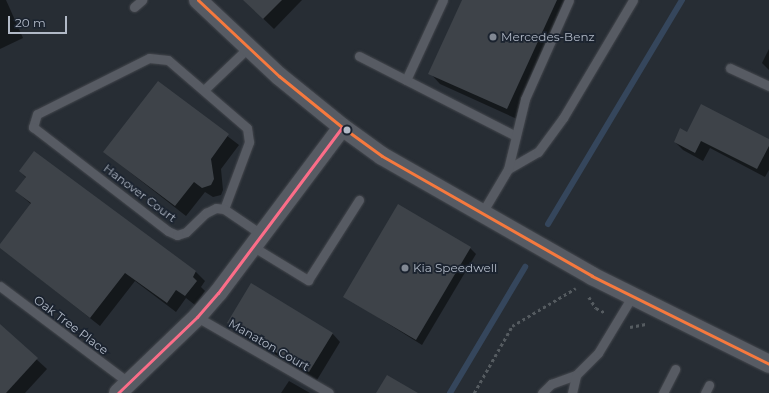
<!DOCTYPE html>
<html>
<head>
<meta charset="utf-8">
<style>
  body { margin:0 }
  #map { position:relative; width:769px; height:393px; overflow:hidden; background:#272d34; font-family:Montserrat,sans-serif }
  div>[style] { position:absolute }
  .shadow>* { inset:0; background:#0007 }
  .stream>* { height:6px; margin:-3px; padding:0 3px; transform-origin:3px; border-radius:3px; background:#35465c }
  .building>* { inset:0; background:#3e4349 }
  .path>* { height:2.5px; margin-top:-1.25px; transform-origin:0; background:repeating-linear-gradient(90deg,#555b60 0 3px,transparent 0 6px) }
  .roads { filter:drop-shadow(0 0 1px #44474d) drop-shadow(0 0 1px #44474d) }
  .lane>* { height:9px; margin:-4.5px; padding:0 4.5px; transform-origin:4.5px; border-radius:4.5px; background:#575b63 }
  .street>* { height:18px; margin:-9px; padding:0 9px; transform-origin:9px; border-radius:9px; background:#575b63 }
  .bus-1>* { height:3px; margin:-1.5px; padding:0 1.5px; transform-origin:1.5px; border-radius:1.5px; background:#f6793e }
  .bus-2>* { height:3px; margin:-1.5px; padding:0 1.5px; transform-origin:1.5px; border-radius:1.5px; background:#fb6d88 }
  .dots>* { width:11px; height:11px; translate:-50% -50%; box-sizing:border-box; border:2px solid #1b232f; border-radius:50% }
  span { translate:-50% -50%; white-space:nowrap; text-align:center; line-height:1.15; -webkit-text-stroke:3.5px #1b232f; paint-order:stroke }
  .poi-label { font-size:12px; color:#b1b9c6 }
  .left { translate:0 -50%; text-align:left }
  .street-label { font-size:12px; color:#b1b9c6 }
  .scale { position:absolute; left:8px; top:16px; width:59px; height:18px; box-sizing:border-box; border:2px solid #b1b9c6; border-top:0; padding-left:5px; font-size:12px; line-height:14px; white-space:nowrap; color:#b1b9c6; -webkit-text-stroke:3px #1b232f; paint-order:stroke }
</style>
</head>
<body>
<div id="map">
  <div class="shadow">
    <i style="clip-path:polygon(0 0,6px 0,23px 38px,0 49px)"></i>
    <i style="clip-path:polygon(244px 0,302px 0,274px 29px)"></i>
    <i style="clip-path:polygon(464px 0,572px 0,517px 119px,440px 84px,430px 73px)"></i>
    <i style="clip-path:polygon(769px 49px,769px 70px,762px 63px)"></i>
    <i style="clip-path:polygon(158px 83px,239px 145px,221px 169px,223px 190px,221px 195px,213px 197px,205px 192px,186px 216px,104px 152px)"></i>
    <i style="clip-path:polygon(687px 133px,769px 140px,769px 170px,765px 177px,710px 148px,703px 161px,683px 150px,675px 142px)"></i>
    <i style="clip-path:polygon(20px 171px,195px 271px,205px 281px,201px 287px,205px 291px,195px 305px,186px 298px,176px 312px,135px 281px,100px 326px,0 247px,32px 205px,16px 191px,26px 178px)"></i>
    <i style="clip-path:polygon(470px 248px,476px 254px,422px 345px,344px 296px)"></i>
    <i style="clip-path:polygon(228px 323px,332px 333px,340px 342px,317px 380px,237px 331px)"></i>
    <i style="clip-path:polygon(0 326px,47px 369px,25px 393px,0 393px)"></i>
    <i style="clip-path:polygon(289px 381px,310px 393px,281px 393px)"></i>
  </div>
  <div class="stream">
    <i style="left:548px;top:224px;width:261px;rotate:-59.1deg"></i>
    <i style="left:450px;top:393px;width:147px;rotate:-59.2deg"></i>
  </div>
  <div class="building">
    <i style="clip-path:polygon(243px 0,282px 0,263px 19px)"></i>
    <i style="clip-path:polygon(462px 0,557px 0,507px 109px,428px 74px)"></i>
    <i style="clip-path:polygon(158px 81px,229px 134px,211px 159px,214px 179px,211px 185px,202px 188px,194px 182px,175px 206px,103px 152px)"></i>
    <i style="clip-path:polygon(701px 104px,769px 139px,769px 146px,757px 169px,701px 141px,695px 153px,674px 142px,680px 128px,687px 132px)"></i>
    <i style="clip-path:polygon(34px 151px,196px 271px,193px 277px,197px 281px,185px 296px,176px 290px,167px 303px,125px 273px,90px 318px,0 248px,0 244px,31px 203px,15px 191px,26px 177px,19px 171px)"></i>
    <i style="clip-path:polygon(398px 204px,471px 247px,416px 340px,343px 297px)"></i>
    <i style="clip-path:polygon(251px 283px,333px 333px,309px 372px,227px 323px)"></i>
    <i style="clip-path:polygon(0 324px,38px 358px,6px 393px,0 393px)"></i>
    <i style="clip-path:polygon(387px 375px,418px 393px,376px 393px)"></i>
  </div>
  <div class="path">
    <i style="left:589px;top:297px;width:13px;rotate:58deg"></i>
    <i style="left:596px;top:308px;width:11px;rotate:27deg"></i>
    <i style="left:630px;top:327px;width:16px;rotate:-11deg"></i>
    <i style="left:474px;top:393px;width:77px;rotate:-60.4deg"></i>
    <i style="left:512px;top:326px;width:74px;rotate:-30.7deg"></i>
  </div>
  <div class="roads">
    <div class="lane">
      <i style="left:134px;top:7px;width:11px;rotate:-41deg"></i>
      <i style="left:359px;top:56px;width:176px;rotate:27deg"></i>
      <i style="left:730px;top:68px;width:43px;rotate:24.8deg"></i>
      <i style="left:406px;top:80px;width:88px;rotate:-65.2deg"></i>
      <i style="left:204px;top:90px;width:61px;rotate:-43.7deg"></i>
      <i style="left:508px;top:169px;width:34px;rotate:-30deg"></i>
      <i style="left:538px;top:152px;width:42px;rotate:-53.7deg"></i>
      <i style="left:563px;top:118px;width:137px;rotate:-59.3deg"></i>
      <i style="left:224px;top:209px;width:72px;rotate:-69.5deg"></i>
      <i style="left:249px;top:142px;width:14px;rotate:-98deg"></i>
      <i style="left:247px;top:128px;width:104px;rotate:-139.3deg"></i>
      <i style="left:168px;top:60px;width:19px;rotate:-174deg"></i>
      <i style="left:149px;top:58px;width:125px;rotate:153.4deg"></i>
      <i style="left:37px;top:114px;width:14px;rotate:107deg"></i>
      <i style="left:33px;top:127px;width:170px;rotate:37.6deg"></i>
      <i style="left:168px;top:231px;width:10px;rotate:24deg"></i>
      <i style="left:177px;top:235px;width:9px;rotate:-18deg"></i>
      <i style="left:186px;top:232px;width:28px;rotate:-44deg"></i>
      <i style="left:206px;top:213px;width:11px;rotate:-27deg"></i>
      <i style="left:216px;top:208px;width:8px;rotate:7deg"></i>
      <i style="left:224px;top:209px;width:45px;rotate:34deg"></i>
      <i style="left:482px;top:213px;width:51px;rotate:-59.4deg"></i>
      <i style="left:508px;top:169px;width:72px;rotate:-76.3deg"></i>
      <i style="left:525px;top:99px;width:108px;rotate:-66deg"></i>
      <i style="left:252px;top:246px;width:66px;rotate:31.3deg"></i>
      <i style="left:308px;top:280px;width:95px;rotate:-57.5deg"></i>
      <i style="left:0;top:286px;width:161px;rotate:36.9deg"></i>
      <i style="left:197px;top:317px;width:152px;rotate:29.9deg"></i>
      <i style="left:542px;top:393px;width:13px;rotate:-45deg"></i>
      <i style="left:551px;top:384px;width:27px;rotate:-20deg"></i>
      <i style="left:576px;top:375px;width:31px;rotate:-45deg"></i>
      <i style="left:598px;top:353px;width:68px;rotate:-58.9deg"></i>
      <i style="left:572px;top:393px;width:18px;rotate:-77deg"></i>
      <i style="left:663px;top:393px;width:27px;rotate:-63deg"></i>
      <i style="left:705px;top:393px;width:9px;rotate:-63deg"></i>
    </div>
    <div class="street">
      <i style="left:198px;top:0;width:111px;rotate:43.2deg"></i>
      <i style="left:279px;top:76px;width:81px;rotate:39deg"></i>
      <i style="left:342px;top:127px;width:49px;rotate:35.9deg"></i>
      <i style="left:382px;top:156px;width:242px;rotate:29.7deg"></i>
      <i style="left:592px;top:276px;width:198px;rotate:26.4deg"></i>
      <i style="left:118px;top:393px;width:110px;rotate:-43.9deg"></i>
      <i style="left:197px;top:317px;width:32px;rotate:-49deg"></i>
      <i style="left:218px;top:293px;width:207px;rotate:-53.2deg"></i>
    </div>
  </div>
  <div class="bus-1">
    <i style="left:198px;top:0;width:111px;rotate:43.2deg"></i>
    <i style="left:279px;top:76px;width:81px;rotate:39deg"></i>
    <i style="left:342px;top:127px;width:49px;rotate:35.9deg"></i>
    <i style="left:382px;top:156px;width:242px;rotate:29.7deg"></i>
    <i style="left:592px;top:276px;width:198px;rotate:26.4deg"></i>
  </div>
  <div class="bus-2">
    <i style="left:118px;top:393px;width:110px;rotate:-43.9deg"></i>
    <i style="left:197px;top:317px;width:32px;rotate:-49deg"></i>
    <i style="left:218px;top:293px;width:207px;rotate:-53.2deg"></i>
  </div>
  <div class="dots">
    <i style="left:493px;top:37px;background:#818893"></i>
    <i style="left:347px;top:130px;background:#b1b9c6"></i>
    <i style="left:405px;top:268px;background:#818893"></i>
  </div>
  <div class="poi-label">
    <span class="left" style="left:501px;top:37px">Mercedes-Benz</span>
    <span class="left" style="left:413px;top:268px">Kia Speedwell</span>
  </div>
  <div class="street-label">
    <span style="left:140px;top:193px;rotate:37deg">Hanover Court</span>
    <span style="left:71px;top:325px;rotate:37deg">Oak Tree Place</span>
    <span style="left:269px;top:345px;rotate:30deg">Manaton Court</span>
  </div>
  <div class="scale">20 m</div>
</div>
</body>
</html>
